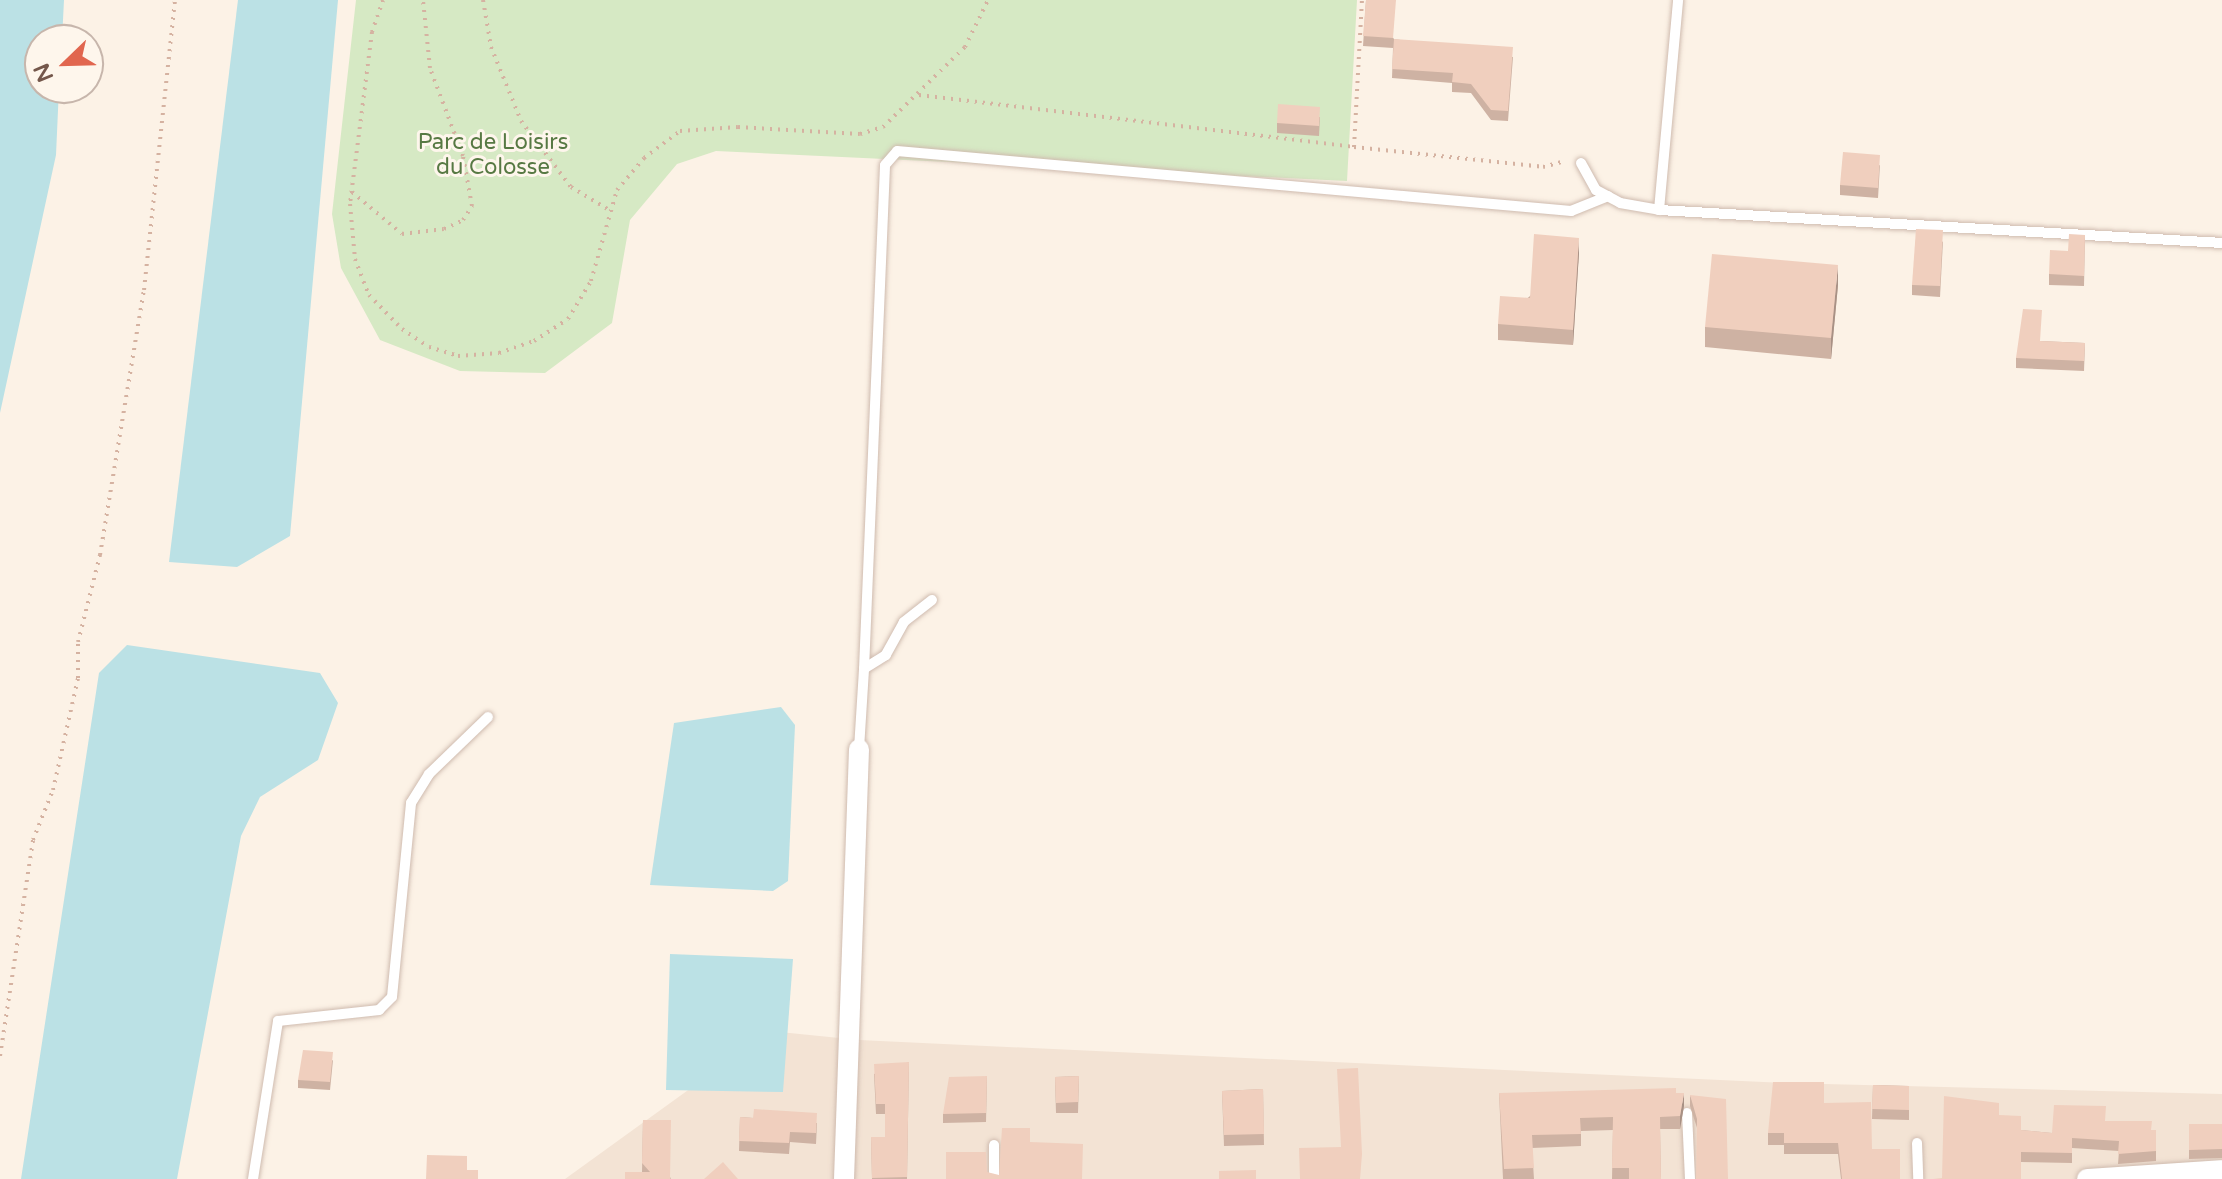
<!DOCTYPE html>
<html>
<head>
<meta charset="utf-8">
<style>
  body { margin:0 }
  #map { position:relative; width:2222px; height:1179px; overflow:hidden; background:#fcf2e6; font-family:"Varela Round",sans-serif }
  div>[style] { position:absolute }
  .residential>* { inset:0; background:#f3e3d4 }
  .green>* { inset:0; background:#d6e9c4 }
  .water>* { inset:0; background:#bbe1e5 }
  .path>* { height:4px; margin-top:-2px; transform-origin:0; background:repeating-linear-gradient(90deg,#d5b2a1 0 2px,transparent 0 8px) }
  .roads { filter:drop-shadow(0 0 2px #cfbbaf) drop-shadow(0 0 2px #cfbbaf) }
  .lane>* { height:10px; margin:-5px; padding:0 5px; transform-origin:5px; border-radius:5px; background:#fff }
  .street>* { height:20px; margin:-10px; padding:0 10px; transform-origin:10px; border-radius:10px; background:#fff }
  .wall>* { inset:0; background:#ceb2a3 }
  .shaded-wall>* { inset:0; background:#a89185 }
  .building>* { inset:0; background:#f0cfbe }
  span { translate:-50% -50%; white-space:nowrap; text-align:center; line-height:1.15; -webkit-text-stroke:6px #fef6ec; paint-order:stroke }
  .park-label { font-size:22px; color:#577943 }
  .north { position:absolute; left:24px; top:24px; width:80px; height:80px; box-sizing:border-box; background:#fef6ec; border:2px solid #c7b6ac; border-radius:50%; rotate:247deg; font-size:22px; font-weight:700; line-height:32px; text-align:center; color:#74574b }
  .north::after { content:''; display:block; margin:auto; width:28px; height:36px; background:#e1664f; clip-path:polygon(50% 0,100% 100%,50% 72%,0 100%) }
</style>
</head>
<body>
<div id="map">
  <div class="residential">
    <i style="clip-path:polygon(770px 1031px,859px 1040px,1785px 1083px,2222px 1094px,2222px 1179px,565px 1179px)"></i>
  </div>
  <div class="green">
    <i style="clip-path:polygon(356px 0,1357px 0,1347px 181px,716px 151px,677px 164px,630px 220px,612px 323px,545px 373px,460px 371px,380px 340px,341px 268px,332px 214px)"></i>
  </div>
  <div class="water">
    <i style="clip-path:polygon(0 0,64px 0,62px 40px,40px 40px,40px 88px,59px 88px,56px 155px,0 413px)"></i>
    <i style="clip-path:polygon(238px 0,338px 0,290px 536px,237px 567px,169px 562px)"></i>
    <i style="clip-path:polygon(127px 645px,320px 673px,338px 703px,318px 760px,260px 797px,241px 836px,177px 1179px,21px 1179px,99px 673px)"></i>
    <i style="clip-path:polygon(781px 707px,795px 725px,788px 881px,773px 891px,650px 885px,674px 723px)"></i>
    <i style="clip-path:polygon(670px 954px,793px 959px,783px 1092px,666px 1090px)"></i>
  </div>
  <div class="path">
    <i style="left:383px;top:0;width:34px;rotate:109deg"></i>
    <i style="left:372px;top:32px;width:173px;rotate:97.3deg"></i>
    <i style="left:350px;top:204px;width:55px;rotate:84.8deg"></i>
    <i style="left:355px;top:259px;width:39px;rotate:69deg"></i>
    <i style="left:369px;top:295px;width:47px;rotate:45.9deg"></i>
    <i style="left:402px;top:329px;width:32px;rotate:34deg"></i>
    <i style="left:429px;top:347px;width:30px;rotate:17deg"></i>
    <i style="left:458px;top:356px;width:41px;rotate:-4.2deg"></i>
    <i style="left:499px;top:353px;width:37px;rotate:-19deg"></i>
    <i style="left:534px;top:341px;width:40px;rotate:-32.9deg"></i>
    <i style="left:568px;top:319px;width:44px;rotate:-58.8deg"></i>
    <i style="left:591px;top:281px;width:95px;rotate:-74.1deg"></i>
    <i style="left:617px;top:190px;width:42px;rotate:-49.8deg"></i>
    <i style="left:644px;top:158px;width:45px;rotate:-36.9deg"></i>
    <i style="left:680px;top:131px;width:58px;rotate:-3.9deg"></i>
    <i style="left:738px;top:127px;width:122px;rotate:3.3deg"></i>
    <i style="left:860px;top:134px;width:24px;rotate:-17deg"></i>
    <i style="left:883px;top:127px;width:115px;rotate:-44.3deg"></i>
    <i style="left:965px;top:47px;width:52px;rotate:-63.9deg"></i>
    <i style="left:483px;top:0;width:48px;rotate:80.3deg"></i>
    <i style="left:491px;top:47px;width:80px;rotate:67.9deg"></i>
    <i style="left:521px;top:121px;width:83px;rotate:52.9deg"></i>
    <i style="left:571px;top:187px;width:47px;rotate:31deg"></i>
    <i style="left:919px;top:95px;width:438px;rotate:6.8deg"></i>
    <i style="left:1354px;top:147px;width:147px;rotate:-86.9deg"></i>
    <i style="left:1354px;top:147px;width:190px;rotate:6deg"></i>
    <i style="left:1543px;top:167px;width:23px;rotate:-15deg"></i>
    <i style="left:352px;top:192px;width:65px;rotate:40deg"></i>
    <i style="left:402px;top:234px;width:42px;rotate:-6.8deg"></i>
    <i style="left:444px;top:229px;width:21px;rotate:-25deg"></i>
    <i style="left:463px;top:220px;width:17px;rotate:-57deg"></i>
    <i style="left:472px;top:206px;width:51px;rotate:-100.2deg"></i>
    <i style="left:463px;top:156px;width:94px;rotate:-110.6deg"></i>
    <i style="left:430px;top:68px;width:68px;rotate:-95.9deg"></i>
    <i style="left:0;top:1056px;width:219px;rotate:-81.3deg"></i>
    <i style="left:33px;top:840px;width:54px;rotate:-68.2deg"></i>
    <i style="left:53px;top:790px;width:115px;rotate:-77.4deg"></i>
    <i style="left:78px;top:678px;width:36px;rotate:-90deg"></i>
    <i style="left:78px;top:642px;width:90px;rotate:-75.8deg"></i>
    <i style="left:100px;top:555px;width:269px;rotate:-80.6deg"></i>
    <i style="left:144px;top:290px;width:292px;rotate:-83.9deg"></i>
  </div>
  <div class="roads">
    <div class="lane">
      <i style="left:1581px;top:163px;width:31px;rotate:61deg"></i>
      <i style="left:1596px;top:190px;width:27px;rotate:28deg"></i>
      <i style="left:1620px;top:203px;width:40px;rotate:10deg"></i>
      <i style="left:1659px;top:210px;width:564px;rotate:3.35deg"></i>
      <i style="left:1659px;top:210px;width:211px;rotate:-84.8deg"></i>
      <i style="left:932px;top:600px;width:36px;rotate:142deg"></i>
      <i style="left:904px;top:622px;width:38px;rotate:119deg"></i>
      <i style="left:886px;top:655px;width:26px;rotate:148deg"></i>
      <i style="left:864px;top:669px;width:504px;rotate:-87.61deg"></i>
      <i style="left:885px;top:165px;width:18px;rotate:-49deg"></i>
      <i style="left:897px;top:151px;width:677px;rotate:5.09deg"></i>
      <i style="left:1571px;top:211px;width:40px;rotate:-22deg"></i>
      <i style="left:859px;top:749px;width:80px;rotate:-86.4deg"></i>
      <i style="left:1687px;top:1113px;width:66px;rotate:87.4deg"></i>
      <i style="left:1917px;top:1143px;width:36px;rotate:88deg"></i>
      <i style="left:994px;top:1145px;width:34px;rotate:90deg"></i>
      <i style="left:253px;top:1179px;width:160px;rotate:-81deg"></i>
      <i style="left:278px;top:1021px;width:102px;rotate:-6.2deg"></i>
      <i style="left:379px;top:1010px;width:18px;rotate:-45deg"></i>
      <i style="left:392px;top:997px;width:195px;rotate:-84.4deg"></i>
      <i style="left:411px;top:803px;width:34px;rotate:-58deg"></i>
      <i style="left:429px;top:774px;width:82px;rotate:-44deg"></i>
    </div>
    <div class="street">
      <i style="left:844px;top:1179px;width:430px;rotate:-88deg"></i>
      <i style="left:2087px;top:1179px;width:135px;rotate:-3.8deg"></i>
    </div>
  </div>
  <div class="wall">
    <i style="clip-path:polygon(1366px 0,1394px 39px,1513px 57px,1508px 121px,1491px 120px,1471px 93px,1452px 92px,1452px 83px,1392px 78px,1393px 48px,1363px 46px)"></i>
    <i style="clip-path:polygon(1320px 117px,1319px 136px,1277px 133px,1277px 123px)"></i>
    <i style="clip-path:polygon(1880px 165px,1878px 198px,1840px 195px,1840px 185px)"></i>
    <i style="clip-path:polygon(2085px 235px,2084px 286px,2049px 285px,2049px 274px,2068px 251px)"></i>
    <i style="clip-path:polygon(1943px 241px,1940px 297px,1912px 295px,1912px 285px)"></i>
    <i style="clip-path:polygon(1579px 253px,1573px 345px,1498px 340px,1498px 324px)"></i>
    <i style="clip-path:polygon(1838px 285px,1831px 359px,1705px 347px,1705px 327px)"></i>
    <i style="clip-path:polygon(2041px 341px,2085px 343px,2084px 371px,2016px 368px,2016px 358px)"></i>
    <i style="clip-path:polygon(333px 1060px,330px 1090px,298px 1088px,298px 1080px)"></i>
    <i style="clip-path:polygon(909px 1062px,907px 1179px,872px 1179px,871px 1137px,885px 1137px,885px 1114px,876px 1114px,874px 1074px)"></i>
    <i style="clip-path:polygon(987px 1076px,986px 1122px,943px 1123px,943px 1114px)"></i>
    <i style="clip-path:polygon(1079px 1076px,1078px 1113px,1056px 1113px,1055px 1077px)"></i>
    <i style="clip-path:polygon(1873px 1085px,1909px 1086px,1909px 1120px,1872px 1119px)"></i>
    <i style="clip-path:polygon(1263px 1089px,1264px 1145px,1224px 1146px,1222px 1091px)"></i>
    <i style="clip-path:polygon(1499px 1093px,1676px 1093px,1684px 1106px,1680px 1129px,1660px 1129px,1661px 1179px,1612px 1179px,1613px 1130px,1581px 1131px,1581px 1146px,1532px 1148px,1534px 1179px,1503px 1179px)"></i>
    <i style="clip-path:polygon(1690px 1095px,1728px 1179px,1697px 1128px,1690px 1106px)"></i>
    <i style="clip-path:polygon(1824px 1103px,1872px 1149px,1900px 1179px,1841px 1179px,1838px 1154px,1784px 1154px,1784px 1145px,1768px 1145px,1768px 1133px)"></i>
    <i style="clip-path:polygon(1999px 1115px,2021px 1130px,2052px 1133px,2106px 1121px,2151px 1130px,2156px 1130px,2156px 1161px,2118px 1164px,2119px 1151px,2072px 1148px,2072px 1163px,2021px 1162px,1942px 1178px)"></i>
    <i style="clip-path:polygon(740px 1117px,817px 1123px,816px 1144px,790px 1142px,789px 1154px,739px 1151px)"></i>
    <i style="clip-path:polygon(643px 1120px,671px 1179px,642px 1172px)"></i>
    <i style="clip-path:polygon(2189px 1124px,2222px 1124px,2222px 1158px,2189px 1159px)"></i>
  </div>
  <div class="shaded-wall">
    <i style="clip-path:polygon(1579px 238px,1579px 253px,1573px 345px,1573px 330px)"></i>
    <i style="clip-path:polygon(1838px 265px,1838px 285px,1831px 359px,1831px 338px)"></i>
    <i style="clip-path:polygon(1684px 1093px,1684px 1106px,1680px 1129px,1680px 1116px)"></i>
  </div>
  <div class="building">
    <i style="clip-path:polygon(1366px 0,1396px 0,1393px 38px,1363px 36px)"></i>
    <i style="clip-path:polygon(1394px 39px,1513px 47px,1508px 111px,1491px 110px,1471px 84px,1452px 82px,1453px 73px,1392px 69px)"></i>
    <i style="clip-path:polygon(1278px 104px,1320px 107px,1319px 126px,1277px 123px)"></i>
    <i style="clip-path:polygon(1843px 152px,1880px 155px,1878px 188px,1840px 185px)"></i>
    <i style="clip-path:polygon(1916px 229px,1943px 230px,1940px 286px,1912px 285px)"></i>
    <i style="clip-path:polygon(1534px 234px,1579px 238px,1573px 330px,1498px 324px,1500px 296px,1530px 298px)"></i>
    <i style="clip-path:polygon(2069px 234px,2085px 235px,2084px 276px,2049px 274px,2050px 250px,2068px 251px)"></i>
    <i style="clip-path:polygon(1712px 254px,1838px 265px,1831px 338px,1705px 327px)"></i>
    <i style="clip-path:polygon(2023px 309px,2042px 310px,2040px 341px,2085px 343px,2084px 361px,2016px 358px)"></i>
    <i style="clip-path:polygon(303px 1050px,333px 1052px,330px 1082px,298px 1080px)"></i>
    <i style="clip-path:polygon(909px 1062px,907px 1177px,872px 1178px,871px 1137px,885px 1137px,885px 1104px,876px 1104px,874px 1064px)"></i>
    <i style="clip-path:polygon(1358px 1068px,1362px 1154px,1360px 1179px,1300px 1179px,1299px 1148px,1341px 1147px,1337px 1069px)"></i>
    <i style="clip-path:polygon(987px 1076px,986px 1113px,943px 1114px,949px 1077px)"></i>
    <i style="clip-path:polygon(1079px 1076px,1078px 1102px,1056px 1103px,1055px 1077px)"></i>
    <i style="clip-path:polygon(1773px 1082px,1824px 1082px,1824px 1103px,1871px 1102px,1872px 1149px,1900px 1149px,1900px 1179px,1842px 1179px,1838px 1143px,1784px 1143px,1784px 1133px,1768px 1133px)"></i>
    <i style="clip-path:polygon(1873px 1085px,1909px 1086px,1909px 1110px,1872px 1109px)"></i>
    <i style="clip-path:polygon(1676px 1088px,1676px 1093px,1684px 1093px,1680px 1116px,1660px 1117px,1661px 1179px,1629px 1179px,1629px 1168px,1612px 1168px,1613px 1117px,1580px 1118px,1581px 1134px,1532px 1135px,1534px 1168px,1504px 1169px,1499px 1093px)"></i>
    <i style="clip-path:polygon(1263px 1089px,1264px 1134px,1224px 1135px,1222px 1091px)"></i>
    <i style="clip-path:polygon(1690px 1095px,1726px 1099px,1728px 1179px,1696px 1179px,1697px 1119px)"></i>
    <i style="clip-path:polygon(1944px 1096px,1999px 1103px,1999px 1115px,2021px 1116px,2021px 1130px,2052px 1133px,2054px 1105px,2106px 1106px,2105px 1121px,2152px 1121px,2151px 1130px,2156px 1130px,2156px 1151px,2118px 1154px,2119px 1141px,2072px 1138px,2072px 1153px,2021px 1152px,2021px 1179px,1933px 1179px,1942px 1178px)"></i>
    <i style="clip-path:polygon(754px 1109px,817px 1113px,816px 1133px,790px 1132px,789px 1143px,739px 1141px,740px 1117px,753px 1118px)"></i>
    <i style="clip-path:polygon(643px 1120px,671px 1120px,670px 1179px,625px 1179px,625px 1172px,650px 1172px,642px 1163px)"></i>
    <i style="clip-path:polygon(2189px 1124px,2222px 1124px,2222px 1149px,2189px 1150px)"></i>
    <i style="clip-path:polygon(1002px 1128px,1030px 1128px,1030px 1142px,1083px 1144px,1082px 1179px,946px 1179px,946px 1152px,986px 1152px,987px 1172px,999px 1175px)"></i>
    <i style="clip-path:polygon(427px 1155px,467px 1156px,467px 1170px,478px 1170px,478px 1179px,426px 1179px)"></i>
    <i style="clip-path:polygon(723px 1162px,738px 1179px,704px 1179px)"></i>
    <i style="clip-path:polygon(1256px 1170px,1256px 1179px,1219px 1179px,1219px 1171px)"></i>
  </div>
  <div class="park-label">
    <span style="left:493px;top:155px">Parc de Loisirs<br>du Colosse</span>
  </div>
  <div class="north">N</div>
</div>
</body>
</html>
